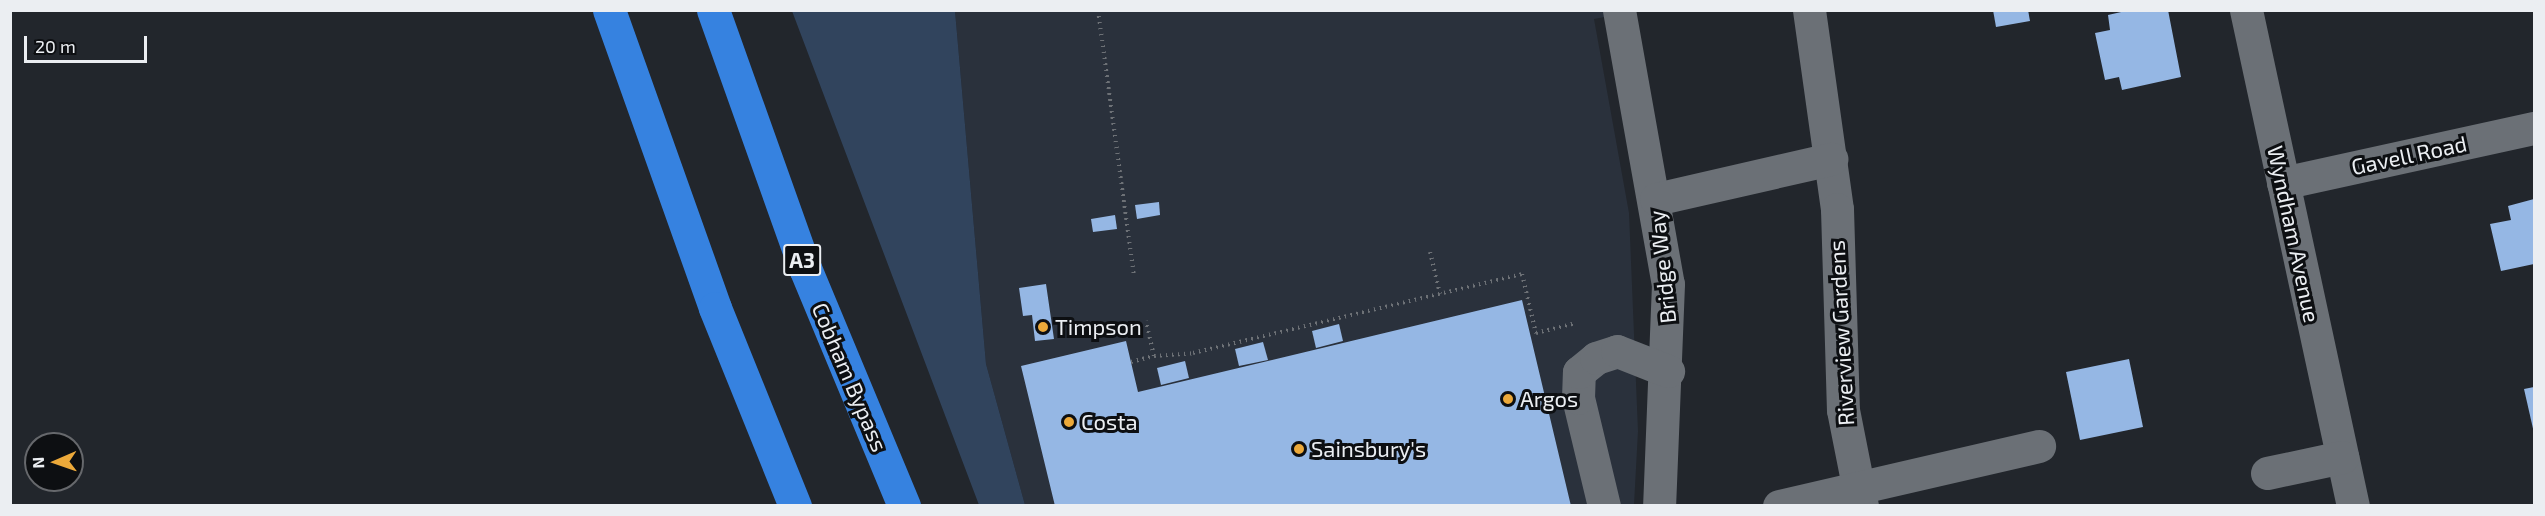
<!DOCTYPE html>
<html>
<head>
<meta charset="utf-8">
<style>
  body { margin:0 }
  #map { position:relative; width:2545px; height:516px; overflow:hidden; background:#22262c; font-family:"Exo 2",sans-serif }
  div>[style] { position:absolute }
  .built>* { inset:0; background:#2a313c }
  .green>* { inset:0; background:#31445d }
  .building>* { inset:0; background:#95b7e4 }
  .path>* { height:4px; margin-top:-2px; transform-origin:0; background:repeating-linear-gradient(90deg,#6d7176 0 1.5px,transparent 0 6px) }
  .minor>* { height:33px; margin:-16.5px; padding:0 16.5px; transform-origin:16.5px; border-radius:16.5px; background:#6b7076 }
  .highway>* { height:33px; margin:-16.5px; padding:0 16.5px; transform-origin:16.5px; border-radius:16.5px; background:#3682e0 }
  .dots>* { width:16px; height:16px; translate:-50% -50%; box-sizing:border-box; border:3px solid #0d0f12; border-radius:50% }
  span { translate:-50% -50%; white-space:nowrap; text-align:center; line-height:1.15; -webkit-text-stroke:6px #0d0f12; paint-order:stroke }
  .shield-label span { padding:2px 4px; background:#0d0f12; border:2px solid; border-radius:4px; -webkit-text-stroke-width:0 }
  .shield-label { font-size:21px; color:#ebeef2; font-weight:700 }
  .street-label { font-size:22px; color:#ebeef2 }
  .poi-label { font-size:22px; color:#ebeef2 }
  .left { translate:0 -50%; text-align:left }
  .frame { position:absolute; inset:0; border:12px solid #ebeef2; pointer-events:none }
  .north { position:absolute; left:24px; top:432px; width:60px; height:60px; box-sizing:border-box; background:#0d0f12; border:2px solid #66686c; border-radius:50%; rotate:268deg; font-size:16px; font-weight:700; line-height:24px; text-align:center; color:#ebeef2 }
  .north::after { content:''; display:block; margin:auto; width:21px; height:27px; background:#eca93a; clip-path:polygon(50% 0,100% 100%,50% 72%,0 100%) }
  .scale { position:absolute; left:24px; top:36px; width:123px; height:27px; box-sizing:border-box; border:3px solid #ebeef2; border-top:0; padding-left:8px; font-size:18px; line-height:21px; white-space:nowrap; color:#ebeef2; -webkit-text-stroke:4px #0d0f12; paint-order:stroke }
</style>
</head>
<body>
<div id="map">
  <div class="built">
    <i style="clip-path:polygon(955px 11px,1637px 11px,1594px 19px,1629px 213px,1638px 431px,1634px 505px,1025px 505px,986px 364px)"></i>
  </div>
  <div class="green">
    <i style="clip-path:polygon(792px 11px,955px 11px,986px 364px,1025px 505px,979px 505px)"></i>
  </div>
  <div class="building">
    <i style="clip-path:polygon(1993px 10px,2028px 10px,2030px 21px,1996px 27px)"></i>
    <i style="clip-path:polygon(2130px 10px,2168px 10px,2181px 77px,2122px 90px,2119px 77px,2105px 80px,2095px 33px,2110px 30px,2108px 15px)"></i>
    <i style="clip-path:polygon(2534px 199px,2534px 264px,2501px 271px,2490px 224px,2511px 220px,2508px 206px)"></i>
    <i style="clip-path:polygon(1159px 202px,1160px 215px,1137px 219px,1135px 205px)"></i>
    <i style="clip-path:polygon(1115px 215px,1117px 229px,1093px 232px,1091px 219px)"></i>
    <i style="clip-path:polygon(1046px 284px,1054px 339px,1035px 341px,1032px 315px,1023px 316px,1019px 288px)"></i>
    <i style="clip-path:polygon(1522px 300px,1571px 506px,1055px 506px,1021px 366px,1126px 341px,1138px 392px)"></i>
    <i style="clip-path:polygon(1339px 324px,1343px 341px,1316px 348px,1312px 331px)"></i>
    <i style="clip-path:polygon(1263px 342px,1268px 360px,1239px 366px,1235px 349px)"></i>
    <i style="clip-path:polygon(2129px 359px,2143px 427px,2080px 440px,2066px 372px)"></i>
    <i style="clip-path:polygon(1185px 361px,1189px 378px,1161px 385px,1157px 368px)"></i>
    <i style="clip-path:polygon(2534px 387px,2534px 433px,2524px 389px)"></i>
  </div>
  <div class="path">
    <i style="left:1098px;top:10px;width:269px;rotate:82.3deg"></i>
    <i style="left:1430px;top:252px;width:43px;rotate:76.6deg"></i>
    <i style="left:1154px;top:356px;width:39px;rotate:-4deg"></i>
    <i style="left:1193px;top:353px;width:338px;rotate:-13.5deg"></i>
    <i style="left:1522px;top:274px;width:61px;rotate:76.7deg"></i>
    <i style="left:1536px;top:333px;width:41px;rotate:-14deg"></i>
    <i style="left:1131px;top:362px;width:24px;rotate:-15deg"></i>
    <i style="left:1154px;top:356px;width:36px;rotate:-103deg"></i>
  </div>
  <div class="minor">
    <i style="left:1619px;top:10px;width:278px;rotate:79.9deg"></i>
    <i style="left:1668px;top:284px;width:222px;rotate:92.3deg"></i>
    <i style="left:1809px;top:10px;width:201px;rotate:82deg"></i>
    <i style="left:1837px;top:209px;width:201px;rotate:88.3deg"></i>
    <i style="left:1843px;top:410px;width:98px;rotate:78.8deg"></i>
    <i style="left:2246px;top:10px;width:507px;rotate:77.83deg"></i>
    <i style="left:2283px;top:183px;width:257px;rotate:-12.4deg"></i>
    <i style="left:1656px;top:199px;width:180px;rotate:-12.9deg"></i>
    <i style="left:2267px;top:473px;width:77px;rotate:-12deg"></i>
    <i style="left:1604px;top:506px;width:111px;rotate:-103.5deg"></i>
    <i style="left:1578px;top:398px;width:26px;rotate:-88deg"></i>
    <i style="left:1579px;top:372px;width:22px;rotate:-39deg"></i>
    <i style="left:1596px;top:358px;width:22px;rotate:-18deg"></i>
    <i style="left:1617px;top:351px;width:55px;rotate:21.4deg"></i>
    <i style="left:1779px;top:506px;width:267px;rotate:-13deg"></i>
  </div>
  <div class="highway">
    <i style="left:609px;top:10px;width:316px;rotate:70.4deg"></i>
    <i style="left:715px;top:308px;width:214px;rotate:68deg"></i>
    <i style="left:713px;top:10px;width:274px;rotate:70.4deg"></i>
    <i style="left:805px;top:268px;width:258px;rotate:67.4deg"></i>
  </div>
  <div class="dots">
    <i style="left:1043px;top:327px;background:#eca93a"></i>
    <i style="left:1508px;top:399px;background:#eca93a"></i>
    <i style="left:1069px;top:422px;background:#eca93a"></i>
    <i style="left:1299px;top:449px;background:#eca93a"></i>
  </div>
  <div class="shield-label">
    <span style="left:802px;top:260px">A3</span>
  </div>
  <div class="street-label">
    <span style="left:2409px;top:155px;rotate:-12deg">Gavell Road</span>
    <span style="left:2294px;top:234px;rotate:78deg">Wyndham Avenue</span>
    <span style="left:1662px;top:267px;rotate:-96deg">Bridge Way</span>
    <span style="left:1841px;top:333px;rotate:-93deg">Riverview Gardens</span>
    <span style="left:850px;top:377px;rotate:67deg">Cobham Bypass</span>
  </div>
  <div class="poi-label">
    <span class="left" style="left:1055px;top:327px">Timpson</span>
    <span class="left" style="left:1520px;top:399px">Argos</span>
    <span class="left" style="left:1081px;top:422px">Costa</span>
    <span class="left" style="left:1311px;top:449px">Sainsbury's</span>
  </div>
  <div class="frame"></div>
  <div class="north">N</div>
  <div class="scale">20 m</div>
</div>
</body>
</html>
